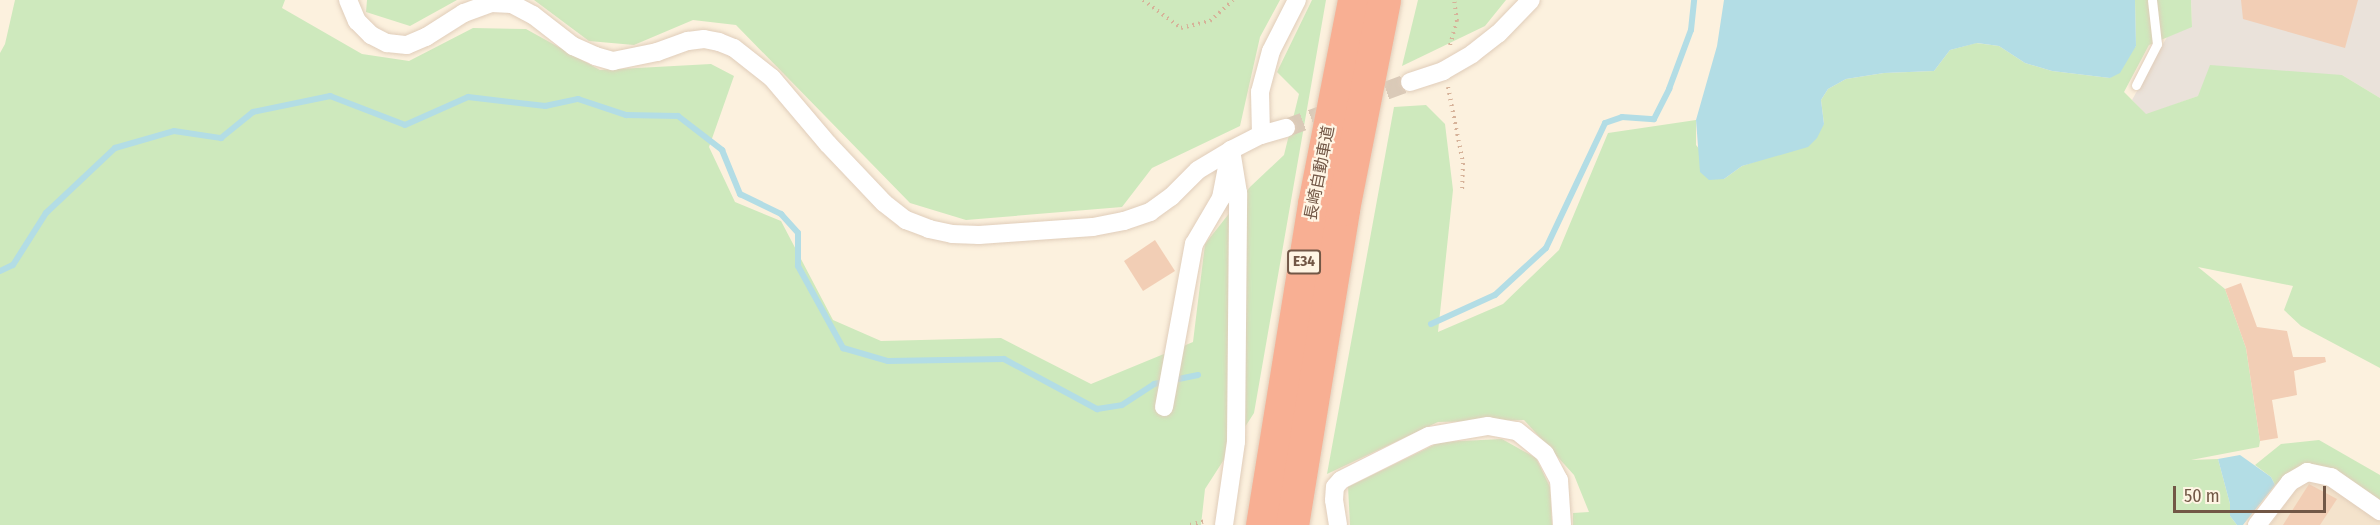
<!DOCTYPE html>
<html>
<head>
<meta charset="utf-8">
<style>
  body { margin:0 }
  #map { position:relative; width:2380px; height:525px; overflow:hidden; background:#fcf1de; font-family:"Fira Sans Condensed","Noto Sans JP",sans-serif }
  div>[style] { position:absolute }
  .residential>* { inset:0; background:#f4e3cc }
  .industrial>* { inset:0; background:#eae2da }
  .green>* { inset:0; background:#cee9bd }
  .water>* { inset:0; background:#b3dde5 }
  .stream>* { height:6px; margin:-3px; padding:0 3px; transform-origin:3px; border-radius:3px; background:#b3dde5 }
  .building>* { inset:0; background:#f2ceb5 }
  .minor-tunnel>* { height:18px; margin-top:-9px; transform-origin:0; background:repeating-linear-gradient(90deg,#dacab8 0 18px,transparent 0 27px) }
  .path>* { height:4px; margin-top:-2px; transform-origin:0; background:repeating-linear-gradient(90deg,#d6b299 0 1.5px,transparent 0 6px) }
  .roads { filter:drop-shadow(0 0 2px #e0cdba) drop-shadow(0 0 2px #e0cdba) }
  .service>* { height:9px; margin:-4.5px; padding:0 4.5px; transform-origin:4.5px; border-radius:4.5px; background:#fff }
  .minor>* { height:18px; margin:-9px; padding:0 9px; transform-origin:9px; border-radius:9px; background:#fff }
  .motorway>* { height:33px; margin:-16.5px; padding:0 16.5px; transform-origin:16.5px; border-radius:16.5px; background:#f8af93 }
  span { translate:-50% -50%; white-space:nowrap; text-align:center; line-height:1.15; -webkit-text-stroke:4.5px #fff5e4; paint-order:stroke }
  .shield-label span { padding:2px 4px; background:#fff5e4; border:2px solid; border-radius:4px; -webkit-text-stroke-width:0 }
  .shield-label { font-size:15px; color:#725746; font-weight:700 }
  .street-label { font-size:16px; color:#725746 }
  .scale { position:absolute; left:2173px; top:486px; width:153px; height:27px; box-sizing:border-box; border:3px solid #725746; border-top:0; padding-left:8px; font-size:18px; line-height:21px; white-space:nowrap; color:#725746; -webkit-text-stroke:4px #fff5e4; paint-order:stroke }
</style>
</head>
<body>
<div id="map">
  <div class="residential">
    <i style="clip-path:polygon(2305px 477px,2328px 480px,2380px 518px,2380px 525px,2270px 525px)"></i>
  </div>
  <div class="industrial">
    <i style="clip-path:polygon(2191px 0,2380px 0,2380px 98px,2342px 75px,2198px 96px,2146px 115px,2132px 100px,2167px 37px,2192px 26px)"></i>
  </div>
  <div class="green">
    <i style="clip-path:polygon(15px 0,285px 0,282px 8px,362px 54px,409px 61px,473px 28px,526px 29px,600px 70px,711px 64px,734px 76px,709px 147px,735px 202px,781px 221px,833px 320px,881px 341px,1001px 338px,1091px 384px,1193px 342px,1205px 244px,1250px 187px,1284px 155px,1299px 94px,1277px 72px,1312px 0,1326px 0,1254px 413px,1205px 489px,1201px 525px,0 525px,0 53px,5px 44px)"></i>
    <i style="clip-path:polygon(367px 0,457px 0,410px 26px,366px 12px)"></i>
    <i style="clip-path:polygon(534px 0,1280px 0,1260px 37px,1240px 126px,1152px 168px,1122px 207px,966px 220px,910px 203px,736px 25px,693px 20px,634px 45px,589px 41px)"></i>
    <i style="clip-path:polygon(1418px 0,1506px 0,1485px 26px,1402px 66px)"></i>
    <i style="clip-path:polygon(2135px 0,2191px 0,2192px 27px,2149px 45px,2124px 92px,2146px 114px,2198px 96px,2210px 65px,2342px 75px,2380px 98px,2380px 368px,2301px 326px,2284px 310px,2293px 286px,2198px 267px,2225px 289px,2246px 348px,2260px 441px,2259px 447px,2191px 460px,2218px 459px,2230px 504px,2230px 516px,2237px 525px,1573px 525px,1573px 513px,1589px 512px,1574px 475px,1524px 420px,1438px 422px,1327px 474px,1394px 107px,1426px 105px,1445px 124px,1453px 190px,1438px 332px,1503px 304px,1559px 250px,1608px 133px,1696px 120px,1696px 145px,1724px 179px,1742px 166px,1757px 161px,1824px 124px,1821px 100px,1828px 89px,1846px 79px,1884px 73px,1934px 71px,1950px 50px,1976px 43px,1999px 46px,2025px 63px,2052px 71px,2110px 78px,2136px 46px)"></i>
    <i style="clip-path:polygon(1502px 439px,1536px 458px,1550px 487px,1552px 525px,1350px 525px,1348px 487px,1440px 442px)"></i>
    <i style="clip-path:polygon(2319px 440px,2380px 475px,2380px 505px,2304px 465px,2275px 485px,2271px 477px,2255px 465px,2281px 444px)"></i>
  </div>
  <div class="water">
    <i style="clip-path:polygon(1724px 0,2135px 0,2136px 46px,2120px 73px,2110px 78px,2052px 71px,2025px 63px,1999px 46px,1977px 43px,1950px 50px,1934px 71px,1884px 73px,1846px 79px,1828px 89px,1821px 100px,1824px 124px,1817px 138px,1808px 147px,1742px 166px,1724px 179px,1709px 180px,1700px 172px,1696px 120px,1717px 46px)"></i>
    <i style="clip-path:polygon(2240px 455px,2271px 477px,2275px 485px,2243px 525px,2237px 525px,2230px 516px,2230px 504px,2218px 459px)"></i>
  </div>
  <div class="stream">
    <i style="left:0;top:271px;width:14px;rotate:-25deg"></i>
    <i style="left:13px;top:265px;width:62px;rotate:-57.6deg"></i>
    <i style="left:46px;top:213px;width:95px;rotate:-43.3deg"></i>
    <i style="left:115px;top:148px;width:61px;rotate:-16.1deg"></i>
    <i style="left:174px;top:131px;width:48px;rotate:8.5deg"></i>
    <i style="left:221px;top:138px;width:41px;rotate:-39.1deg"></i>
    <i style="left:253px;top:112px;width:79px;rotate:-11.7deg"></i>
    <i style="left:330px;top:96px;width:80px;rotate:21.1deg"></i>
    <i style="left:405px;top:125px;width:69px;rotate:-24deg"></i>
    <i style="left:468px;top:97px;width:78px;rotate:6.7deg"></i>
    <i style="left:545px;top:106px;width:34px;rotate:-12deg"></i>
    <i style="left:578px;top:99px;width:51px;rotate:18.4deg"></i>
    <i style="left:626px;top:115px;width:52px;rotate:1.1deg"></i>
    <i style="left:678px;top:116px;width:56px;rotate:37.7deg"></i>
    <i style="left:722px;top:150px;width:48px;rotate:67.8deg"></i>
    <i style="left:740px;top:194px;width:46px;rotate:26deg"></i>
    <i style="left:781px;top:214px;width:25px;rotate:48deg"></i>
    <i style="left:798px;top:233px;width:33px;rotate:90deg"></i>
    <i style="left:798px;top:266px;width:94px;rotate:61.2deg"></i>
    <i style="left:843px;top:348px;width:47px;rotate:16.1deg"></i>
    <i style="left:888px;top:361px;width:116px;rotate:-1deg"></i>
    <i style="left:1004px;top:359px;width:106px;rotate:28.3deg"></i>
    <i style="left:1097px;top:409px;width:25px;rotate:-9deg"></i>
    <i style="left:1122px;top:405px;width:38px;rotate:-33deg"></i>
    <i style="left:1154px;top:384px;width:45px;rotate:-11.6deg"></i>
    <i style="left:1431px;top:324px;width:70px;rotate:-24.4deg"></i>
    <i style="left:1495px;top:295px;width:69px;rotate:-42.7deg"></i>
    <i style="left:1546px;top:248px;width:138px;rotate:-64.7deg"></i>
    <i style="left:1605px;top:123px;width:18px;rotate:-19deg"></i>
    <i style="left:1622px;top:117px;width:32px;rotate:4deg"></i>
    <i style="left:1654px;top:119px;width:34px;rotate:-63deg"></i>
    <i style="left:1669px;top:89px;width:63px;rotate:-69.6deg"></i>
    <i style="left:1691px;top:30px;width:30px;rotate:-84deg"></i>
  </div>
  <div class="building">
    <i style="clip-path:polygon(2241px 0,2358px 0,2345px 48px,2243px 19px)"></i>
    <i style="clip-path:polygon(1155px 240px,1175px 271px,1143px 291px,1124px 261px)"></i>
    <i style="clip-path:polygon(2241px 283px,2257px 327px,2287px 331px,2293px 357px,2325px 357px,2326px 362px,2294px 371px,2297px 395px,2272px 400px,2278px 438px,2260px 441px,2246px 348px,2225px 289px)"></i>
    <i style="clip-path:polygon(2309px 484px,2337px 499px,2320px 525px,2283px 525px)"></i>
  </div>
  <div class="minor-tunnel">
    <i style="left:1361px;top:100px;width:52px;rotate:-20.2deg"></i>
    <i style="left:1286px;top:128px;width:52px;rotate:-20.2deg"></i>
  </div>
  <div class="path">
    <i style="left:1143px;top:0;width:47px;rotate:36.4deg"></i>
    <i style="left:1181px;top:28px;width:30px;rotate:-14deg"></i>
    <i style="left:1210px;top:21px;width:31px;rotate:-42deg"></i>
    <i style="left:1450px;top:45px;width:25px;rotate:-74deg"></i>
    <i style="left:1457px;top:21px;width:21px;rotate:-98deg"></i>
    <i style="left:1448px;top:87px;width:77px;rotate:78.8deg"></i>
    <i style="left:1463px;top:163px;width:27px;rotate:92deg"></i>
    <i style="left:1190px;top:525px;width:16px;rotate:-15deg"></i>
  </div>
  <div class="roads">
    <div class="service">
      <i style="left:2136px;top:85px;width:46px;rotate:-62.9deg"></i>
      <i style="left:2157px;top:44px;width:44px;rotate:-96.5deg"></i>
    </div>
    <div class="minor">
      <i style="left:348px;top:0;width:23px;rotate:67deg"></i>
      <i style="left:357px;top:21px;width:20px;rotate:45deg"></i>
      <i style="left:371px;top:35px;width:18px;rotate:27deg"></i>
      <i style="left:387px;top:43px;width:20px;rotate:6deg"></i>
      <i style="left:407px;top:45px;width:21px;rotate:-23deg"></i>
      <i style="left:426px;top:37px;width:45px;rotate:-32.3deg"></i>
      <i style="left:464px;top:13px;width:29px;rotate:-20deg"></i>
      <i style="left:491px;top:3px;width:21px;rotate:3deg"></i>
      <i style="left:512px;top:4px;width:24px;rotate:28deg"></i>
      <i style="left:533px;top:15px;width:51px;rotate:37.8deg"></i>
      <i style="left:573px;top:46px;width:24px;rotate:24deg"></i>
      <i style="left:595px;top:56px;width:19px;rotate:16deg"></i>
      <i style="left:613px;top:61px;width:45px;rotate:-11.6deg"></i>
      <i style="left:657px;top:52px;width:33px;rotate:-20deg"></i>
      <i style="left:688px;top:41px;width:16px;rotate:-7deg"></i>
      <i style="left:704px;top:39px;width:15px;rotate:11deg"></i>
      <i style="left:719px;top:42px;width:16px;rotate:22deg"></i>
      <i style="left:734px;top:48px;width:48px;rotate:38.3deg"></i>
      <i style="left:772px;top:78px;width:87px;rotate:49.7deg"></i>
      <i style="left:828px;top:144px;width:81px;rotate:46.5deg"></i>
      <i style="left:884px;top:203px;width:28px;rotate:38deg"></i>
      <i style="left:906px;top:220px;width:25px;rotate:21deg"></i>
      <i style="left:929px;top:229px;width:24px;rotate:12deg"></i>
      <i style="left:952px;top:234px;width:27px;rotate:2deg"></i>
      <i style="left:979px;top:235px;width:114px;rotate:-4deg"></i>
      <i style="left:1093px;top:227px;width:32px;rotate:-11deg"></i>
      <i style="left:1124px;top:221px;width:28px;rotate:-19deg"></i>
      <i style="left:1150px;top:212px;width:26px;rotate:-36deg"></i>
      <i style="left:1171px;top:197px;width:38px;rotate:-45deg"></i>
      <i style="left:1198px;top:170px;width:39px;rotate:-31deg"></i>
      <i style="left:1231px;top:150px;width:34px;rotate:-27deg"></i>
      <i style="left:1261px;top:135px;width:26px;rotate:-16deg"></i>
      <i style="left:1410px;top:82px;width:35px;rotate:-18deg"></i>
      <i style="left:1443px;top:71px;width:34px;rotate:-30deg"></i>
      <i style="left:1472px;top:54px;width:33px;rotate:-38deg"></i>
      <i style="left:1498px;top:34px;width:47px;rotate:-45.9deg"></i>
      <i style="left:1261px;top:135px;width:43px;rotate:-91.3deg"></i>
      <i style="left:1260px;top:92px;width:42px;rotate:-75deg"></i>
      <i style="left:1271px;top:51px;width:57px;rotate:-63deg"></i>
      <i style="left:1164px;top:407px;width:166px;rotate:-79.6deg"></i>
      <i style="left:1194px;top:244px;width:53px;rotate:-59.6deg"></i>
      <i style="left:1221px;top:198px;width:36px;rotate:-79deg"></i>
      <i style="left:1224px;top:525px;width:84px;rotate:-81.8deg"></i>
      <i style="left:1236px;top:442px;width:249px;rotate:-89.5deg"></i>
      <i style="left:1238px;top:193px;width:44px;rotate:-99.2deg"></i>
      <i style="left:1338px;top:525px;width:25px;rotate:-99deg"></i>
      <i style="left:1334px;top:500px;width:13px;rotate:-86deg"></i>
      <i style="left:1335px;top:487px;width:9px;rotate:-49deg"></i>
      <i style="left:1341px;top:480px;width:98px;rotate:-26.6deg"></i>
      <i style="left:1429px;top:436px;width:60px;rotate:-9.6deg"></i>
      <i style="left:1488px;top:426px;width:29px;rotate:10deg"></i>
      <i style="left:1517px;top:431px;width:36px;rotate:39deg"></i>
      <i style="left:1545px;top:454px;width:30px;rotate:62deg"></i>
      <i style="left:1559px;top:480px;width:45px;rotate:86.2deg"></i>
      <i style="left:2257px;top:525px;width:54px;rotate:-52.5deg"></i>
      <i style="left:2290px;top:482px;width:20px;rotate:-30deg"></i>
      <i style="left:2307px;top:472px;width:25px;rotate:12deg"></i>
      <i style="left:2331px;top:477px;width:60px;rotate:34.8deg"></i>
    </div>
    <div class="motorway">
      <i style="left:1262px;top:525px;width:325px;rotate:-80.8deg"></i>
      <i style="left:1314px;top:204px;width:208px;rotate:-78.9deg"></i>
      <i style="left:1292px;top:525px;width:320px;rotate:-80.8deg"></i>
      <i style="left:1343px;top:209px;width:213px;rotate:-78.9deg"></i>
    </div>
  </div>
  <div class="shield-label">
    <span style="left:1304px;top:262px">E34</span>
  </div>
  <div class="street-label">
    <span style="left:1320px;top:173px;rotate:-79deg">長崎自動車道</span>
  </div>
  <div class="scale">50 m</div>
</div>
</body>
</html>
